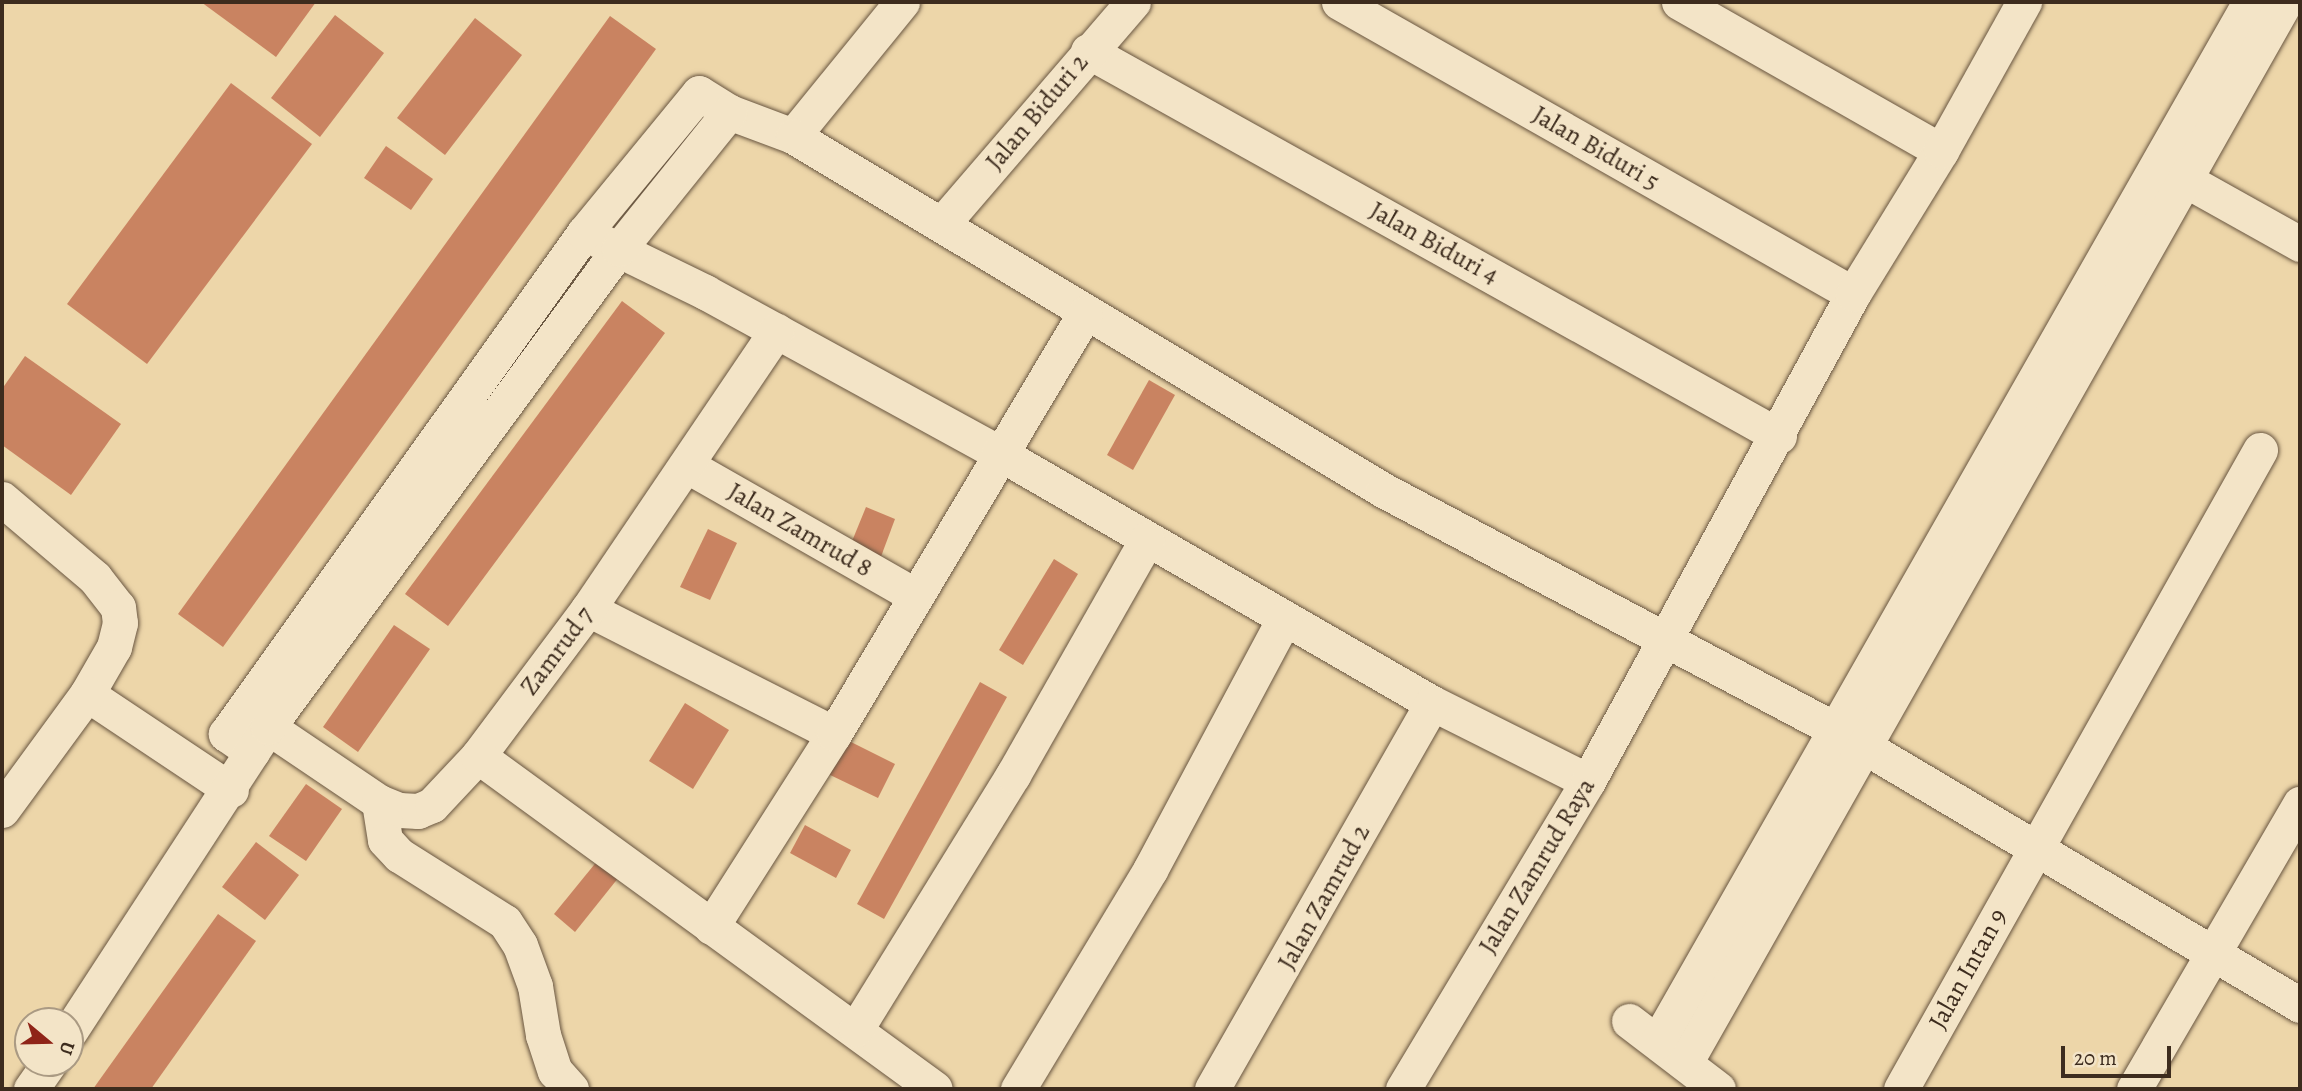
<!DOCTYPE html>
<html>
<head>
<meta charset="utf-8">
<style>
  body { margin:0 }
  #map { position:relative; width:2302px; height:1091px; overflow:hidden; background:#edd6a9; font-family:Alegreya,serif }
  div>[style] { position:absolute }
  .building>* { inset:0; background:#c98361 }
  .roads { filter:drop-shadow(0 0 2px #695641) drop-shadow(0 0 2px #695641) }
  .minor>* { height:35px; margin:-17.5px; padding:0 17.5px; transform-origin:17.5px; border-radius:17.5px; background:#f3e4c7 }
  span { translate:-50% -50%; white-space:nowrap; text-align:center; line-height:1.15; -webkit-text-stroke:6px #f3e4c7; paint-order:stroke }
  .street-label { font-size:26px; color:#3d2c1e }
  .frame { position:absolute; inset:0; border:4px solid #3d2c1e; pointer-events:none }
  .north { position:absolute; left:14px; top:1007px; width:70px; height:70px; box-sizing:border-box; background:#f3e4c7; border:2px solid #aa9a83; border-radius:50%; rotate:109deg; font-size:19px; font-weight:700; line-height:28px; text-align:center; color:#3d2c1e }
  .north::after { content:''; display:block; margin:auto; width:24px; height:32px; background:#8f2418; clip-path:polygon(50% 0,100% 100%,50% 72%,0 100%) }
  .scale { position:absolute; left:2061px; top:1046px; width:110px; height:32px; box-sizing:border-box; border:4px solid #3d2c1e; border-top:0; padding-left:9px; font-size:21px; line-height:24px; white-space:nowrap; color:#3d2c1e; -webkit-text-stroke:5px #f3e4c7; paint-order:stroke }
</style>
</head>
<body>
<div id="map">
  <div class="building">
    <i style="clip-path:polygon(201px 2px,316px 2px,276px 57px)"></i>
    <i style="clip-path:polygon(335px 15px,384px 53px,320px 137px,271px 98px)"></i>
    <i style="clip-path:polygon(610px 16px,656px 49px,223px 647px,178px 614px)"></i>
    <i style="clip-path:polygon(475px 18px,522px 55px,445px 155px,397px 118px)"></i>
    <i style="clip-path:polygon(231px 83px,312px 144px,147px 364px,67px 304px)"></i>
    <i style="clip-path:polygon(386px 146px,433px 179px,411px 210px,364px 178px)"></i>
    <i style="clip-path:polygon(622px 301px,665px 333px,448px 626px,405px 594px)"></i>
    <i style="clip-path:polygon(25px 356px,121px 424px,71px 495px,2px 445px,2px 389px)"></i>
    <i style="clip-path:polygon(1149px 380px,1175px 395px,1133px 470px,1107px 455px)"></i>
    <i style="clip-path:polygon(866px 507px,895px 519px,879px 562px,848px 551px)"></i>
    <i style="clip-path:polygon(708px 529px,737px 543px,710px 600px,680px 587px)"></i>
    <i style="clip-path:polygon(1054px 559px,1078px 574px,1023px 665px,999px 650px)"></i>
    <i style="clip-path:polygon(394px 625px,430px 649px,358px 752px,323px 727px)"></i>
    <i style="clip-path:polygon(980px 682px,1007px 697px,884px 919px,857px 904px)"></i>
    <i style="clip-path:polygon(685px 703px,729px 730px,693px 789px,649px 761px)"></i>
    <i style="clip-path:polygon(843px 738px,895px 764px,878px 798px,826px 773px)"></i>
    <i style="clip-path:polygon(306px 784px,342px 809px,306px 861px,269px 836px)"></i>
    <i style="clip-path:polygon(805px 825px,851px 850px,836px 878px,790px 853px)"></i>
    <i style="clip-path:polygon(256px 842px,299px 875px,265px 920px,222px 887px)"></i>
    <i style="clip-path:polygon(598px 860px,619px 877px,575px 932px,554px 914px)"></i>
    <i style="clip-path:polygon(218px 914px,256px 941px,151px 1089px,93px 1089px)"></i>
  </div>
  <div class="roads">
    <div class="minor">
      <i style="left:1339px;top:2px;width:591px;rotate:29.6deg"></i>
      <i style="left:1679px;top:2px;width:301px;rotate:29.6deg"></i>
      <i style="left:1088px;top:51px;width:791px;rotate:29.12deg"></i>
      <i style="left:793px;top:136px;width:173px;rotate:-50.9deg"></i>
      <i style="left:2166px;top:169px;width:154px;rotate:29.2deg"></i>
      <i style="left:942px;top:224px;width:293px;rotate:-49.3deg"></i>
      <i style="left:584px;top:233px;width:135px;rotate:26deg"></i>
      <i style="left:705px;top:292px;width:335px;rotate:28.7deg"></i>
      <i style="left:999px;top:453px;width:500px;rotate:30deg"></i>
      <i style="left:1432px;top:703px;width:174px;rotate:26.6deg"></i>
      <i style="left:686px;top:465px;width:262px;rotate:29.7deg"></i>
      <i style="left:2px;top:499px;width:122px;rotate:40.3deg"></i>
      <i style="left:95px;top:578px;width:37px;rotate:52deg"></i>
      <i style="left:118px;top:607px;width:16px;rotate:83deg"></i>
      <i style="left:120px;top:623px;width:25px;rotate:104deg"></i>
      <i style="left:114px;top:647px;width:54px;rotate:119.9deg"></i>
      <i style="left:87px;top:694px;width:173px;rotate:33.7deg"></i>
      <i style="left:588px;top:609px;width:276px;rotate:26.9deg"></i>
      <i style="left:268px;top:727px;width:134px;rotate:34deg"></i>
      <i style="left:379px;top:802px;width:22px;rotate:22deg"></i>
      <i style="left:399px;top:810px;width:19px;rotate:3deg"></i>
      <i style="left:418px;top:811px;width:15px;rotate:-23deg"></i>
      <i style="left:432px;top:805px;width:67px;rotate:-46.8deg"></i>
      <i style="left:478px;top:756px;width:184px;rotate:-53.2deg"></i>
      <i style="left:588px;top:609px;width:336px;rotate:-55.9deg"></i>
      <i style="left:252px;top:752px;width:32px;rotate:-145deg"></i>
      <i style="left:226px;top:734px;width:616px;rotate:-54.45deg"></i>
      <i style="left:584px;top:233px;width:181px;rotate:-50.6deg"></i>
      <i style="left:699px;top:93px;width:36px;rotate:32deg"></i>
      <i style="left:729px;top:112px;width:68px;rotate:20.6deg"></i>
      <i style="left:793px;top:136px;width:688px;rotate:30.96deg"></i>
      <i style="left:1383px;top:490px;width:515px;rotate:27.91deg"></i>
      <i style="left:1838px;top:731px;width:537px;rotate:30.67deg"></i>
      <i style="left:478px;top:756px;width:565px;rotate:36.08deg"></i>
      <i style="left:379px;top:802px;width:38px;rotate:81deg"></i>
      <i style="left:385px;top:840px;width:21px;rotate:47deg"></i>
      <i style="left:399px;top:855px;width:125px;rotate:32.3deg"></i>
      <i style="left:505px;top:922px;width:27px;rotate:57deg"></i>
      <i style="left:520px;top:945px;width:44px;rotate:69.9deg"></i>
      <i style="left:535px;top:986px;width:50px;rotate:80.7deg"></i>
      <i style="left:543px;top:1035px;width:38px;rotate:72deg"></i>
      <i style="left:555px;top:1071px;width:24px;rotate:48deg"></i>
      <i style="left:2px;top:810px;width:144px;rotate:-53.8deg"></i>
      <i style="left:711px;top:927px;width:229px;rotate:-57.5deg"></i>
      <i style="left:834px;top:734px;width:489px;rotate:-59.2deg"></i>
      <i style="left:1629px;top:1021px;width:112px;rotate:37.4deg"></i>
      <i style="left:856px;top:1029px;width:299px;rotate:-58.3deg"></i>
      <i style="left:1013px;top:775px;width:271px;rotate:-60.4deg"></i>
      <i style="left:70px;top:1031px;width:363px;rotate:-56.9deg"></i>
      <i style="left:268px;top:727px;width:593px;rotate:-53.71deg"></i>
      <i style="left:619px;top:249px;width:176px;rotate:-51.2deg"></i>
      <i style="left:1658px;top:1041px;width:1196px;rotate:-60.33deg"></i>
      <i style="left:1685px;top:1063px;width:1219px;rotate:-60.51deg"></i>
      <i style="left:31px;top:1089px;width:32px;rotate:-55deg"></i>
      <i style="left:1018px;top:1089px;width:256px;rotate:-58.9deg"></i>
      <i style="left:1150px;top:870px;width:285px;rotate:-61.9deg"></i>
      <i style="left:1212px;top:1089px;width:444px;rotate:-60.3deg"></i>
      <i style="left:1403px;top:1089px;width:359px;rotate:-59deg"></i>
      <i style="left:1588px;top:781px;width:554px;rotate:-61.45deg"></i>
      <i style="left:1853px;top:294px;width:168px;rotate:-58.4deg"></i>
      <i style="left:1941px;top:151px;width:171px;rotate:-60.9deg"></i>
      <i style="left:1901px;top:1089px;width:733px;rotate:-60.67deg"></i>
      <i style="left:2134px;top:1089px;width:330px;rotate:-59.8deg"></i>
    </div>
  </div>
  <div class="street-label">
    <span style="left:1037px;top:112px;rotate:-50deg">Jalan Biduri 2</span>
    <span style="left:1596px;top:148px;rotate:30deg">Jalan Biduri 5</span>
    <span style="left:1434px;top:243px;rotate:29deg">Jalan Biduri 4</span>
    <span style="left:800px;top:530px;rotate:30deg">Jalan Zamrud 8</span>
    <span style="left:557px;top:651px;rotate:-53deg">Zamrud 7</span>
    <span style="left:1537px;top:866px;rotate:-59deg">Jalan Zamrud Raya</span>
    <span style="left:1324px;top:897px;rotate:-61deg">Jalan Zamrud 2</span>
    <span style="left:1968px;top:969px;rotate:-61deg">Jalan Intan 9</span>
  </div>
  <div class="frame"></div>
  <div class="north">U</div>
  <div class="scale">20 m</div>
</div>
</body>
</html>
